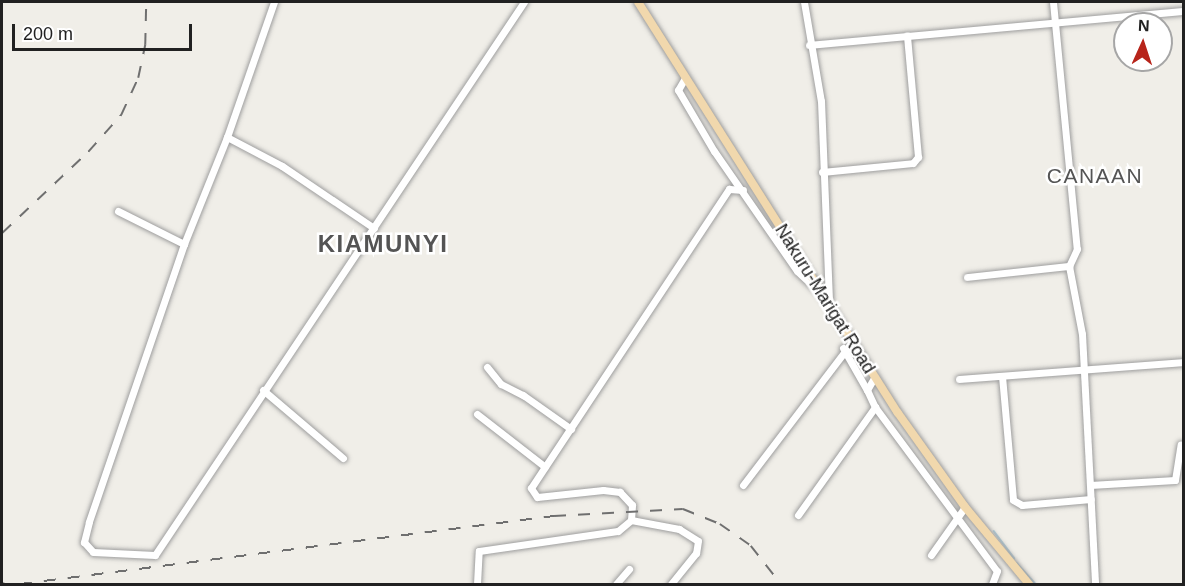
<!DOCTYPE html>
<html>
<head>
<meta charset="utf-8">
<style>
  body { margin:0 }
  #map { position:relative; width:1185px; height:586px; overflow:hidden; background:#f0eee8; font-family:Arial,sans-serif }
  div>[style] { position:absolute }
  .stream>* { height:1.5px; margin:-0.75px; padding:0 0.75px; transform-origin:0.75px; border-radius:0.75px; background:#afccd8 }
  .roads { filter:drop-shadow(0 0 2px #9e9e9e) drop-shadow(0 0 2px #9e9e9e) }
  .minor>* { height:7px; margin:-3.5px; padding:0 3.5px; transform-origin:3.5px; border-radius:3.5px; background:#fff }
  .major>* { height:8px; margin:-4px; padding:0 4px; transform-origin:4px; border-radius:4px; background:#f1d8ad }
  .rail>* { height:1.5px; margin-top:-0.75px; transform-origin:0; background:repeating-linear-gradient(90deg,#6f6f6f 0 12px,transparent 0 24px) }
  span { translate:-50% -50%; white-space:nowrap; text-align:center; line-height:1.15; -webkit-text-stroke:5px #fff; paint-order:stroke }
  .street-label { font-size:18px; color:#212121 }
  .quarter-label { font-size:21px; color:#545454; letter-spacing:1.5px }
  .district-label { font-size:24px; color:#545454; font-weight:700; letter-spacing:1.5px }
  .frame { position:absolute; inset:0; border:3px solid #212121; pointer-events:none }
  .north { position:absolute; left:1113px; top:12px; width:60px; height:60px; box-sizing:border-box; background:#fff; border:2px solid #a6a6a6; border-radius:50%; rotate:3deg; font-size:16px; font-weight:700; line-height:24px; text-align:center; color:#212121 }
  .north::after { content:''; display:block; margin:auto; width:21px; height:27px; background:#b7241a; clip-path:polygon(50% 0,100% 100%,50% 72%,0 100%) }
  .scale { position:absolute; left:12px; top:24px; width:180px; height:27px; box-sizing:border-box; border:3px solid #212121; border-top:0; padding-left:8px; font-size:18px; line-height:21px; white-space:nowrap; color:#212121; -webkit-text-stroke:4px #fff; paint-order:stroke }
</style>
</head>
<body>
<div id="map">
  <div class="stream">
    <i style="left:994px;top:531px;width:34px;rotate:53deg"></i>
    <i style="left:1017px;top:563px;width:28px;rotate:48deg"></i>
  </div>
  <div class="roads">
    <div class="minor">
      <i style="left:274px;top:2px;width:143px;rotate:109.2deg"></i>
      <i style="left:227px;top:137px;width:115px;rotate:111.9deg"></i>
      <i style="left:184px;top:244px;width:294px;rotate:108.9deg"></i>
      <i style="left:89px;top:522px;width:21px;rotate:104deg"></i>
      <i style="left:84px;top:542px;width:13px;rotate:48deg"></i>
      <i style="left:93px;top:552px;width:62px;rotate:2.8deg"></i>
      <i style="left:155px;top:555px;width:665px;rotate:-56.29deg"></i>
      <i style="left:804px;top:2px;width:100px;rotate:80.3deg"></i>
      <i style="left:821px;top:101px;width:202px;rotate:87.7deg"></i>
      <i style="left:1053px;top:2px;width:248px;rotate:84.5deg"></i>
      <i style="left:1077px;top:249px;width:19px;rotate:115deg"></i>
      <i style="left:1069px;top:266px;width:69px;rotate:79.2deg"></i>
      <i style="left:1082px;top:334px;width:250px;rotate:87deg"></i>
      <i style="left:809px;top:45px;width:377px;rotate:-5.2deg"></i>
      <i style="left:685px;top:78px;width:14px;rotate:120deg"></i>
      <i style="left:678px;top:90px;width:71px;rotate:59.5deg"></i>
      <i style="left:714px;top:151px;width:146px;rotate:55.3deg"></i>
      <i style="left:797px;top:271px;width:33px;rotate:43deg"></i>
      <i style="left:227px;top:137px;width:62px;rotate:27.8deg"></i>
      <i style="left:282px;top:166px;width:111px;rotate:34deg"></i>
      <i style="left:822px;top:172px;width:91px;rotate:-5.6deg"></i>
      <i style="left:913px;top:163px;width:8px;rotate:-50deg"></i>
      <i style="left:918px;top:157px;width:122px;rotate:-95.2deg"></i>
      <i style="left:118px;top:211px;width:74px;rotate:26.6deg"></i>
      <i style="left:967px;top:277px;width:103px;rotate:-6.2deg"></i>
      <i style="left:843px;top:348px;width:48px;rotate:60.3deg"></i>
      <i style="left:487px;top:367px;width:22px;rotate:51deg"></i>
      <i style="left:501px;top:384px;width:25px;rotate:27deg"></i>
      <i style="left:523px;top:395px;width:59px;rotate:35.3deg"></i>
      <i style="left:1002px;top:376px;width:124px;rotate:84.9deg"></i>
      <i style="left:1013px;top:500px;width:10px;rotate:29deg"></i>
      <i style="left:1022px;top:505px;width:69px;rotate:-5deg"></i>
      <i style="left:874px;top:378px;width:14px;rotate:120deg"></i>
      <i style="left:867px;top:390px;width:19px;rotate:65deg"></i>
      <i style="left:875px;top:407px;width:204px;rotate:53.4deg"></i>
      <i style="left:997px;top:571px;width:14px;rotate:111deg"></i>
      <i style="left:959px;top:379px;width:226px;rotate:-4.3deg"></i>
      <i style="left:263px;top:390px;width:105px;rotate:40.4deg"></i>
      <i style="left:477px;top:414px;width:86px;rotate:37.9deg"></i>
      <i style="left:743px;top:485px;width:180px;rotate:-52.7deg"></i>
      <i style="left:1090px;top:485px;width:85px;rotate:-3.4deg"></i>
      <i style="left:1175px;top:480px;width:36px;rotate:-81deg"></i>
      <i style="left:798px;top:515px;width:133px;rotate:-54.5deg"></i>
      <i style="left:631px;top:520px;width:49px;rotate:10.6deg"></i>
      <i style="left:679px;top:529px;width:22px;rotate:32deg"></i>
      <i style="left:698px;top:541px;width:12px;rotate:99deg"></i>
      <i style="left:696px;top:553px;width:40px;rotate:129deg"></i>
      <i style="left:931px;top:555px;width:59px;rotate:-54.7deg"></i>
      <i style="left:477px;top:584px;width:33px;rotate:-87deg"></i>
      <i style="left:479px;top:551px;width:140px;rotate:-8.2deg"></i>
      <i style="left:618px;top:531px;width:17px;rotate:-40deg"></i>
      <i style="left:631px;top:520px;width:15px;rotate:-86deg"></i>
      <i style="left:632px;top:505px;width:18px;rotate:-133deg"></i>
      <i style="left:620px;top:492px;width:17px;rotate:-173deg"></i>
      <i style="left:603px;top:490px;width:66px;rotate:173.9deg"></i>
      <i style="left:537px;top:497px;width:11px;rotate:-124deg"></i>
      <i style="left:531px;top:488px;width:359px;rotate:-56.5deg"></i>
      <i style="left:729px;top:189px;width:14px;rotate:4deg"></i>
      <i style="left:616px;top:584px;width:20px;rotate:-49deg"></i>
    </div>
    <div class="major">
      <i style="left:638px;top:2px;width:486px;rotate:57.7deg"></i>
      <i style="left:898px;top:413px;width:115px;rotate:54.5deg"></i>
      <i style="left:965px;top:507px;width:100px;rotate:50.3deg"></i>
    </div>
  </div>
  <div class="rail">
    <i style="left:2px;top:233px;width:118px;rotate:-43.3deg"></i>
    <i style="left:88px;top:152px;width:50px;rotate:-48.3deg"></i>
    <i style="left:121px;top:115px;width:41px;rotate:-65.3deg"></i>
    <i style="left:138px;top:78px;width:34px;rotate:-78deg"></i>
    <i style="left:145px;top:45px;width:43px;rotate:-88.7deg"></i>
    <i style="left:2px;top:583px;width:3px;rotate:18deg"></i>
    <i style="left:20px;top:584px;width:538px;rotate:-7.26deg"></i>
    <i style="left:554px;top:516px;width:129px;rotate:-3.1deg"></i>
    <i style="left:683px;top:509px;width:40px;rotate:22deg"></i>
    <i style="left:720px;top:524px;width:38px;rotate:35deg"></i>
    <i style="left:751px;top:546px;width:48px;rotate:51.7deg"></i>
  </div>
  <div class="street-label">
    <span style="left:825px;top:299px;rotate:58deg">Nakuru-Marigat Road</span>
  </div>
  <div class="quarter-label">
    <span style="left:1095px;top:176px">CANAAN</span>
  </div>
  <div class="district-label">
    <span style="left:383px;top:244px">KIAMUNYI</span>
  </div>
  <div class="frame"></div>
  <div class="north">N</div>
  <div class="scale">200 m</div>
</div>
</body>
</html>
